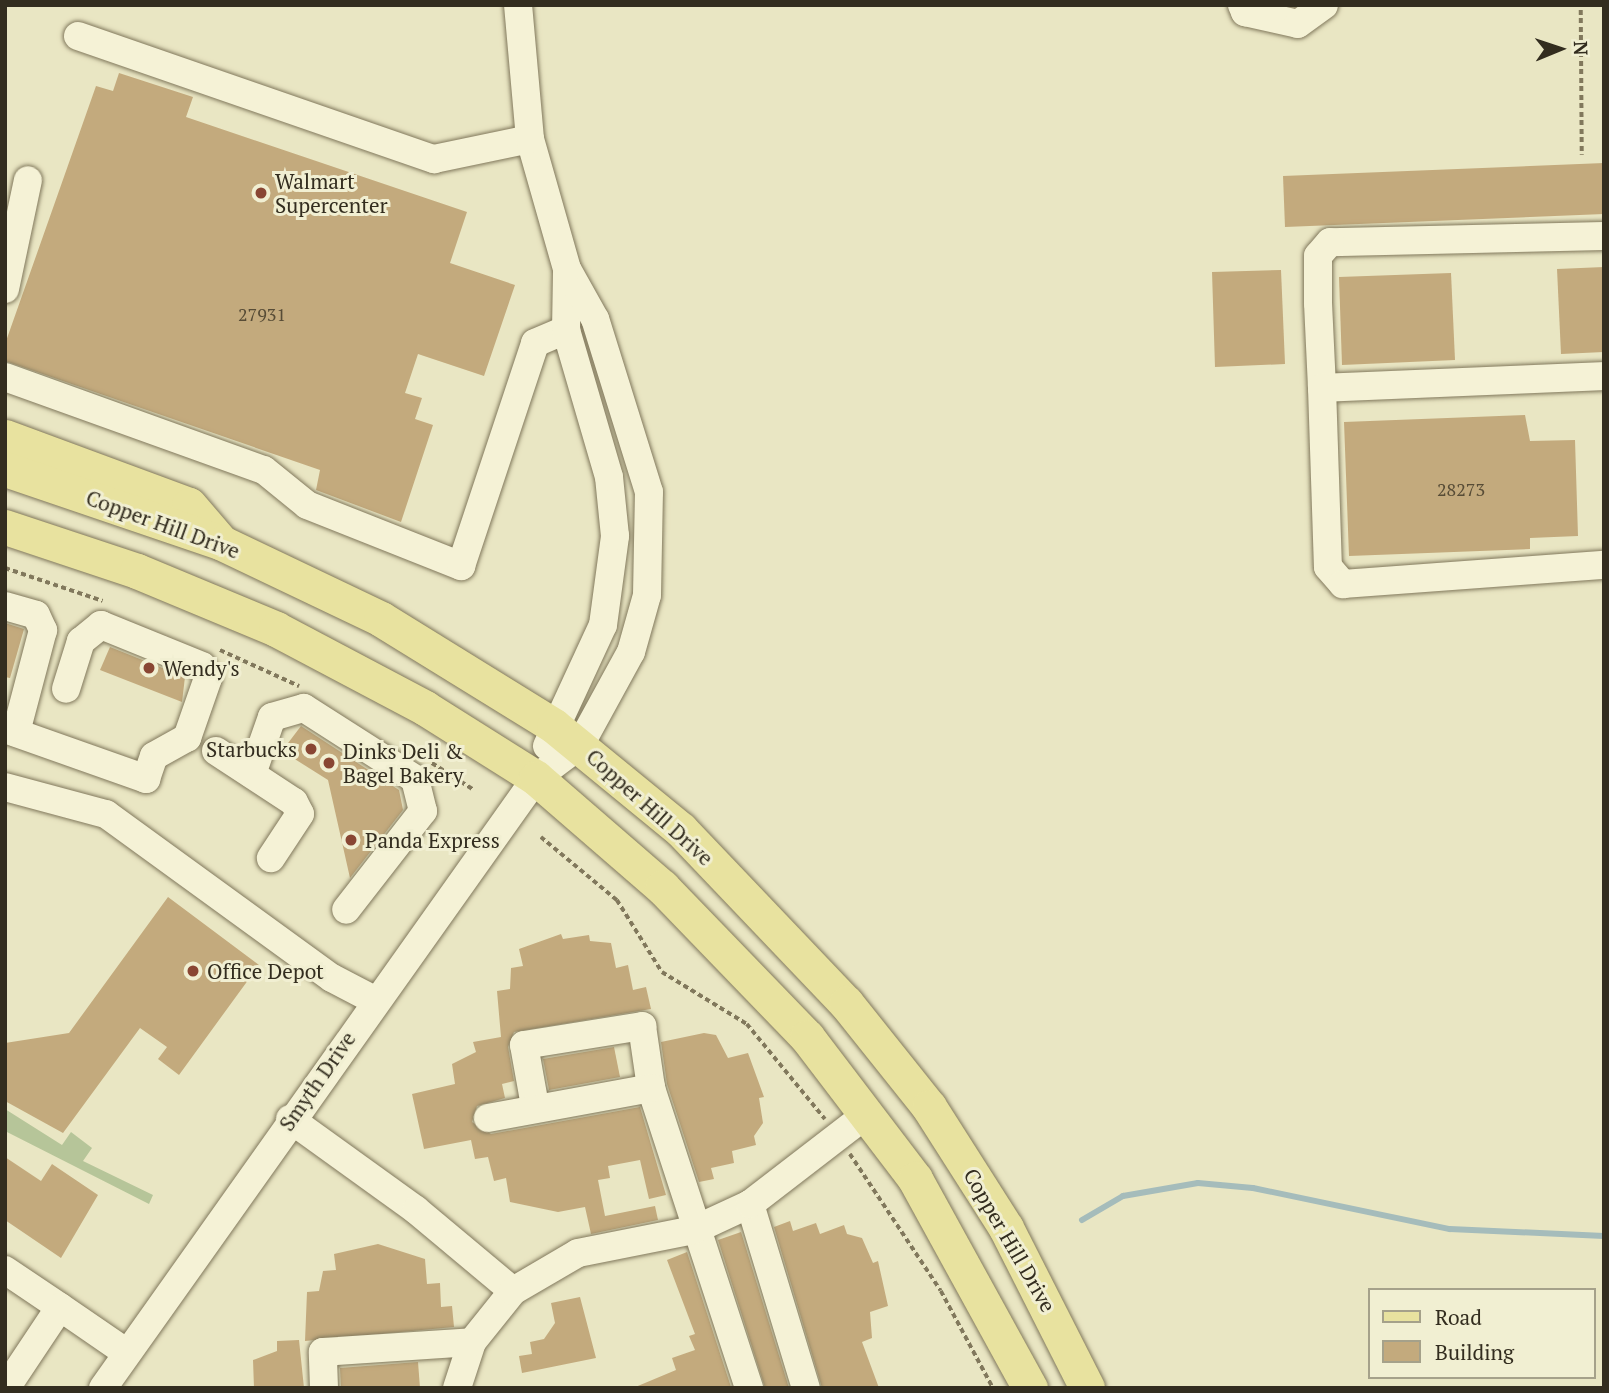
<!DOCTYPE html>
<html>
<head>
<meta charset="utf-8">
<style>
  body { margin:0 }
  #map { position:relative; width:1609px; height:1393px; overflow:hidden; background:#e9e6c3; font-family:"PT Serif",serif }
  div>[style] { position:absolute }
  .green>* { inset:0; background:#b6c599 }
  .stream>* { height:6px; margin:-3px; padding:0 3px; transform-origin:3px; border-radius:3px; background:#a5bcbb }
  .building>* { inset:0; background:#c3aa7d }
  .path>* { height:3.5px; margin-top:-1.75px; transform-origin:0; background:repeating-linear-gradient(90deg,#81785c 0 5px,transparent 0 8.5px) }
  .roads { filter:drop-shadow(0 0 2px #81785c) drop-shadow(0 0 2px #81785c) }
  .minor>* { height:28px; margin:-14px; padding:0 14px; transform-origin:14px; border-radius:14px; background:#f5f2d6 }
  .major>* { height:35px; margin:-17.5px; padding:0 17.5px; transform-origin:17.5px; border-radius:17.5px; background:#e8e29f }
  .dots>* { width:19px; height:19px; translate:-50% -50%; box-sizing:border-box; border:4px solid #f1efd2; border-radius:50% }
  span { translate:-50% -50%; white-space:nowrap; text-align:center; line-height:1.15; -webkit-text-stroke:6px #f1efd2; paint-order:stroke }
  .number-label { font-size:18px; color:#574c36 }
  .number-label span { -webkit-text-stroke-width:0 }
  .poi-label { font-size:21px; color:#332d1f }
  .left { translate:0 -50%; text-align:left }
  .right { translate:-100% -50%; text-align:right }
  .street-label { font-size:21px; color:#332d1f }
  .frame { position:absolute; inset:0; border:7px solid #332d1f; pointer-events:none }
  .legend { position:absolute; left:1368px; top:1288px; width:228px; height:91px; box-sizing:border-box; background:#f1efd2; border:2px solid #a5a18a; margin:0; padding:9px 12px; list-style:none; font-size:21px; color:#332d1f }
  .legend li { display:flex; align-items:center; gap:14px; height:35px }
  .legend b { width:35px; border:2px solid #a5a18a }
  .north { position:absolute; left:1525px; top:14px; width:70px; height:70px; -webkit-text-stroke:5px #f1efd2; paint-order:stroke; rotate:88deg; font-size:19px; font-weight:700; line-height:28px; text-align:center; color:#332d1f }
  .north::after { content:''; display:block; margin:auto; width:24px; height:32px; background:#332d1f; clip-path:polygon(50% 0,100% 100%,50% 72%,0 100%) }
</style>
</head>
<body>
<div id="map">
  <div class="green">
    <i style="clip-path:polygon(5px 1109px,62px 1145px,71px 1132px,92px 1148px,83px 1161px,153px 1195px,149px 1204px,5px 1131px)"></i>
  </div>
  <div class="stream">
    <i style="left:1082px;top:1220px;width:48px;rotate:-30.3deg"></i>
    <i style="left:1123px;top:1196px;width:76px;rotate:-9.8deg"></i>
    <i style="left:1198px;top:1183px;width:55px;rotate:5.2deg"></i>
    <i style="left:1253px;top:1188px;width:201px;rotate:11.8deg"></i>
    <i style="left:1450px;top:1229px;width:154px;rotate:2.6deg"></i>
  </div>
  <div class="building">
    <i style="clip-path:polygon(119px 73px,193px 97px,186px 117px,467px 212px,450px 263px,515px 285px,484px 376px,418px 354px,405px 393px,422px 398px,415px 419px,433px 425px,401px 522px,316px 490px,320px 470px,5px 361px,5px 344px,96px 86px,113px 91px)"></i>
    <i style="clip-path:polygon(1604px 163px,1604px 214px,1285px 227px,1283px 176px)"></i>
    <i style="clip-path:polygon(1604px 267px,1604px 352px,1561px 354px,1557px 269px)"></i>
    <i style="clip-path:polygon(1281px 270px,1285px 364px,1215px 367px,1212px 272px)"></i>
    <i style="clip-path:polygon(1451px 273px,1455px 360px,1342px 365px,1339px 277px)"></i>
    <i style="clip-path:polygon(1525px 415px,1530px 441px,1575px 440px,1578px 536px,1530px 538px,1530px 549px,1349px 556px,1344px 422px)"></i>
    <i style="clip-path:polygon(5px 623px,24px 629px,10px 678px,5px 677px)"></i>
    <i style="clip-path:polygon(110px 647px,185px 677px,182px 702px,100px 670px)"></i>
    <i style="clip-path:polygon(301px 726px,399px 790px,403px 810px,350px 878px,328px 780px,282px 751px)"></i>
    <i style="clip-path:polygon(168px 897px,259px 965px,179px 1075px,158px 1059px,167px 1047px,140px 1028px,63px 1133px,5px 1101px,5px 1043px,69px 1033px)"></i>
    <i style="clip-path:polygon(561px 934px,563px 939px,589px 935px,590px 941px,611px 943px,616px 968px,628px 965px,633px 990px,646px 987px,651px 1009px,514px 1032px,508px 1047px,514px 1081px,502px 1084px,505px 1098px,477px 1106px,472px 1122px,491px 1134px,640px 1107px,666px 1195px,649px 1199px,640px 1160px,608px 1166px,610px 1178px,598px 1180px,605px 1216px,655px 1206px,658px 1220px,591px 1234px,585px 1207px,558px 1212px,510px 1202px,506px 1178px,494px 1181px,488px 1157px,475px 1159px,471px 1140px,424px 1149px,412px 1094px,455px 1084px,452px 1064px,476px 1052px,473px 1042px,501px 1037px,497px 991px,510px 989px,511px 968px,523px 966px,519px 949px)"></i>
    <i style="clip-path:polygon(704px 1033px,716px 1035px,728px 1058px,748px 1053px,764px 1097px,759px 1098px,763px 1123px,754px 1136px,756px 1145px,732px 1151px,734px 1163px,711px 1168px,714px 1179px,699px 1182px,667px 1084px,661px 1042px)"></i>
    <i style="clip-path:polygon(614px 1047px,620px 1077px,549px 1090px,543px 1059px)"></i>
    <i style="clip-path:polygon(5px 1157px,41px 1181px,52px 1164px,98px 1195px,61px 1258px,5px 1220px)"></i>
    <i style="clip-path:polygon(790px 1221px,793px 1231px,816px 1223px,820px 1234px,844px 1225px,847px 1234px,862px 1238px,873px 1263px,878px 1261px,888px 1306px,870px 1312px,872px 1338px,862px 1342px,879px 1388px,822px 1388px,774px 1227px)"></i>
    <i style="clip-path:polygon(741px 1232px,742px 1235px,789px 1388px,765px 1388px,718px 1240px)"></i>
    <i style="clip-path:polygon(378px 1244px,425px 1259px,427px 1284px,440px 1283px,441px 1307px,452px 1306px,454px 1327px,305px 1341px,307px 1292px,319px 1291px,323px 1271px,336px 1270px,334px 1254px)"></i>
    <i style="clip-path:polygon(687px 1252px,731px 1387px,633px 1388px,676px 1370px,672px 1358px,695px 1350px,689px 1336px,695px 1334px,667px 1260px)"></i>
    <i style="clip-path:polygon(580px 1297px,596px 1358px,522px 1373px,519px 1356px,532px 1354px,530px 1342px,544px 1339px,555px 1323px,551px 1303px)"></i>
    <i style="clip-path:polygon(299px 1340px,304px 1388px,254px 1388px,253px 1360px,277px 1351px,277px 1341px)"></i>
    <i style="clip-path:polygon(418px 1362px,420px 1388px,341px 1388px,340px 1368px)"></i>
  </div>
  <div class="path">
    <i style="left:1581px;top:10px;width:145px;rotate:89.6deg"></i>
    <i style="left:5px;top:568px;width:103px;rotate:18.6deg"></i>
    <i style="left:220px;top:650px;width:87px;rotate:24.5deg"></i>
    <i style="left:432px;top:763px;width:50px;rotate:32.7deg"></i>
    <i style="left:541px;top:837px;width:99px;rotate:39.7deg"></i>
    <i style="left:617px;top:900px;width:85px;rotate:58deg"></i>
    <i style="left:662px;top:972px;width:100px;rotate:31.5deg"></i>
    <i style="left:747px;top:1024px;width:123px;rotate:50.6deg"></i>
    <i style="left:850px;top:1154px;width:164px;rotate:56.4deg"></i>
    <i style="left:941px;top:1291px;width:110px;rotate:61.8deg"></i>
  </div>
  <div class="roads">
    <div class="minor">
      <i style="left:1242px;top:5px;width:8px;rotate:67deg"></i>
      <i style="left:1245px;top:12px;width:54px;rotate:12.8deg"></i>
      <i style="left:1298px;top:24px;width:32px;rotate:-36deg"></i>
      <i style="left:78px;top:36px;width:377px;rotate:19.1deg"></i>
      <i style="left:434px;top:159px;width:98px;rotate:-11.8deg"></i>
      <i style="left:1604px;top:236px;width:274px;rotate:178.7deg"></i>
      <i style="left:1330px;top:242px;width:18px;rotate:131deg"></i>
      <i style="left:1318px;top:256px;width:47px;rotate:90deg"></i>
      <i style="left:1318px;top:303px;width:85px;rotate:87.3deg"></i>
      <i style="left:1322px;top:388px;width:282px;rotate:-2.4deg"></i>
      <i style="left:5px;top:289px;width:111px;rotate:-78.1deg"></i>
      <i style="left:5px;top:377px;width:275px;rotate:19.8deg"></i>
      <i style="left:264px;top:470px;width:55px;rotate:39.1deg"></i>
      <i style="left:307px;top:505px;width:166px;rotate:21.6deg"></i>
      <i style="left:461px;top:566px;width:235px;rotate:-71.6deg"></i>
      <i style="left:535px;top:343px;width:34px;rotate:-23deg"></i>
      <i style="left:1322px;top:388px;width:179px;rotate:88.1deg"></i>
      <i style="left:1328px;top:567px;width:23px;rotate:49deg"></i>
      <i style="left:1343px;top:584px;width:262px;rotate:-4.2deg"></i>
      <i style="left:5px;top:606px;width:32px;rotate:16deg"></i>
      <i style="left:36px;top:615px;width:17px;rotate:65deg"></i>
      <i style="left:43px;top:630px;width:106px;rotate:104.8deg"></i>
      <i style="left:5px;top:729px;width:150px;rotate:19.5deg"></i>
      <i style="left:146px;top:779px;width:24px;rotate:-71deg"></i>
      <i style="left:154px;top:756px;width:38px;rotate:-29deg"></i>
      <i style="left:187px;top:738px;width:64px;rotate:-70.7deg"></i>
      <i style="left:208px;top:678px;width:13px;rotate:-117deg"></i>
      <i style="left:202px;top:666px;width:109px;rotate:-157.9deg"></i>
      <i style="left:101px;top:625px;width:26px;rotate:141deg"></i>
      <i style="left:81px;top:641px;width:50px;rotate:107.4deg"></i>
      <i style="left:547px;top:746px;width:133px;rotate:-65.2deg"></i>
      <i style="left:603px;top:625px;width:90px;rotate:-82.3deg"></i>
      <i style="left:615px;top:536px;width:59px;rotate:-95.8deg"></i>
      <i style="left:609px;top:477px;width:153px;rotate:-106.3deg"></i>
      <i style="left:566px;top:330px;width:59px;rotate:-89deg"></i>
      <i style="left:216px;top:751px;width:93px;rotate:33.2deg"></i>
      <i style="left:294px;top:802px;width:13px;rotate:63deg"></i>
      <i style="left:300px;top:814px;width:53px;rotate:123.4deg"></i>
      <i style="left:252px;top:774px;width:60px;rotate:-70.7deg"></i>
      <i style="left:272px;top:717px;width:33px;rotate:-16deg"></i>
      <i style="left:304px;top:708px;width:132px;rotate:32.6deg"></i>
      <i style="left:415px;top:779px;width:33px;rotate:76deg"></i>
      <i style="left:423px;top:811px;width:125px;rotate:127.9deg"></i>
      <i style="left:5px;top:787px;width:105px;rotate:15deg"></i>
      <i style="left:106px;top:814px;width:279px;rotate:36deg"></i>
      <i style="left:332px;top:978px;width:47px;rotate:27.6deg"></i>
      <i style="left:535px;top:1106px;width:62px;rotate:-100.2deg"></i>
      <i style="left:524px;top:1045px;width:120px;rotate:-9.1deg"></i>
      <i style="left:642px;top:1026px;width:63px;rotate:81.7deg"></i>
      <i style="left:651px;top:1088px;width:316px;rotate:71.9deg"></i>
      <i style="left:488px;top:1118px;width:166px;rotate:-10.4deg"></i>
      <i style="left:290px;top:1119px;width:155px;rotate:35.8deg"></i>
      <i style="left:416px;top:1210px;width:126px;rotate:39.9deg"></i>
      <i style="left:750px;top:1204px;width:192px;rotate:73.1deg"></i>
      <i style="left:5px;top:1270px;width:66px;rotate:33.9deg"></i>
      <i style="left:6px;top:1388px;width:97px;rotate:-56.3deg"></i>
      <i style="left:60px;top:1307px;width:81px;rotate:34.5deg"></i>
      <i style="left:103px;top:1388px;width:748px;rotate:-54.63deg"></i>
      <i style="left:536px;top:778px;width:55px;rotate:-36.9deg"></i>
      <i style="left:580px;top:745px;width:106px;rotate:-61.3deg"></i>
      <i style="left:631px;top:652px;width:59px;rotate:-74.3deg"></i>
      <i style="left:647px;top:595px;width:103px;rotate:-88.9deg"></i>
      <i style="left:649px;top:492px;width:181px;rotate:-107.3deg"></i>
      <i style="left:595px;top:319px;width:57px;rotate:-119.2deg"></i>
      <i style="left:567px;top:269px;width:135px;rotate:-105.9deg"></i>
      <i style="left:530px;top:139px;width:135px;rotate:-95.1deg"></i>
      <i style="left:324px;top:1388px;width:36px;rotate:-92deg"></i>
      <i style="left:323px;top:1352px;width:149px;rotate:-3.8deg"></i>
      <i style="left:457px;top:1388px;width:48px;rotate:-71.9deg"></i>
      <i style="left:472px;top:1342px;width:65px;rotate:-51.2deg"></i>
      <i style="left:513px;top:1291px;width:75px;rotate:-30.3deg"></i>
      <i style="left:578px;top:1253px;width:118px;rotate:-11.2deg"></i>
      <i style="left:694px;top:1230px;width:62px;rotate:-24.9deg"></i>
      <i style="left:750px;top:1204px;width:149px;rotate:-37.6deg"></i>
    </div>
    <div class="major">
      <i style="left:5px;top:437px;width:196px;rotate:20.3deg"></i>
      <i style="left:189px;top:505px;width:48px;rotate:49.3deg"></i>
      <i style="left:5px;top:469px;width:229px;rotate:18.8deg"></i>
      <i style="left:222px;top:543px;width:176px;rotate:25.5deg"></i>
      <i style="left:381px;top:619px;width:203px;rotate:31.7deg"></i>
      <i style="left:554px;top:726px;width:164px;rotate:39.3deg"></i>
      <i style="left:681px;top:830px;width:239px;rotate:46.4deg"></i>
      <i style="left:846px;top:1003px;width:133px;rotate:51.4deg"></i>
      <i style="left:929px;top:1107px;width:143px;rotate:57.5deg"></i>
      <i style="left:1006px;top:1228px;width:179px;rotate:63.1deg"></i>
      <i style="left:5px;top:527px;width:139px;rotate:18.4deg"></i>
      <i style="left:137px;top:571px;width:151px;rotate:22.6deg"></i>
      <i style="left:276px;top:629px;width:169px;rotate:27.9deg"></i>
      <i style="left:425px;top:708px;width:131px;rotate:32.2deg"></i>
      <i style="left:536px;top:778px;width:167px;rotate:40.9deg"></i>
      <i style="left:662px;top:887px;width:209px;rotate:46deg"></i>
      <i style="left:807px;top:1037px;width:178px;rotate:52.7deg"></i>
      <i style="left:915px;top:1179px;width:239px;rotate:61.2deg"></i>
    </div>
  </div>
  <div class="dots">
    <i style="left:261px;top:193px;background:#894633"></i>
    <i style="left:149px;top:668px;background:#894633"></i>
    <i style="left:311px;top:749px;background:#894633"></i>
    <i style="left:329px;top:763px;background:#894633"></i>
    <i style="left:351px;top:840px;background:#894633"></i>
    <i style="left:193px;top:971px;background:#894633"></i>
  </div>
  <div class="number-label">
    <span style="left:262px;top:314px">27931</span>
    <span style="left:1461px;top:489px">28273</span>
  </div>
  <div class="poi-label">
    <span class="left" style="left:275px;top:193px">Walmart<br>Supercenter</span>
    <span class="left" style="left:163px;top:668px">Wendy's</span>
    <span class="right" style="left:297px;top:749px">Starbucks</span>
    <span class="left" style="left:343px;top:763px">Dinks Deli &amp;<br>Bagel Bakery</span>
    <span class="left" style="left:365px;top:840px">Panda Express</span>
    <span class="left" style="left:207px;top:971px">Office Depot</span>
  </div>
  <div class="street-label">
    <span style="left:163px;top:524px;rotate:20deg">Copper Hill Drive</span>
    <span style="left:650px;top:807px;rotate:42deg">Copper Hill Drive</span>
    <span style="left:317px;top:1081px;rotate:-55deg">Smyth Drive</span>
    <span style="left:1010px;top:1240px;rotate:60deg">Copper Hill Drive</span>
  </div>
  <div class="frame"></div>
  <ul class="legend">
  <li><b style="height:9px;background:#e8e29f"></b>Road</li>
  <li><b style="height:19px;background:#c3aa7d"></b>Building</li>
  </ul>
  <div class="north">N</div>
</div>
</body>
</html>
